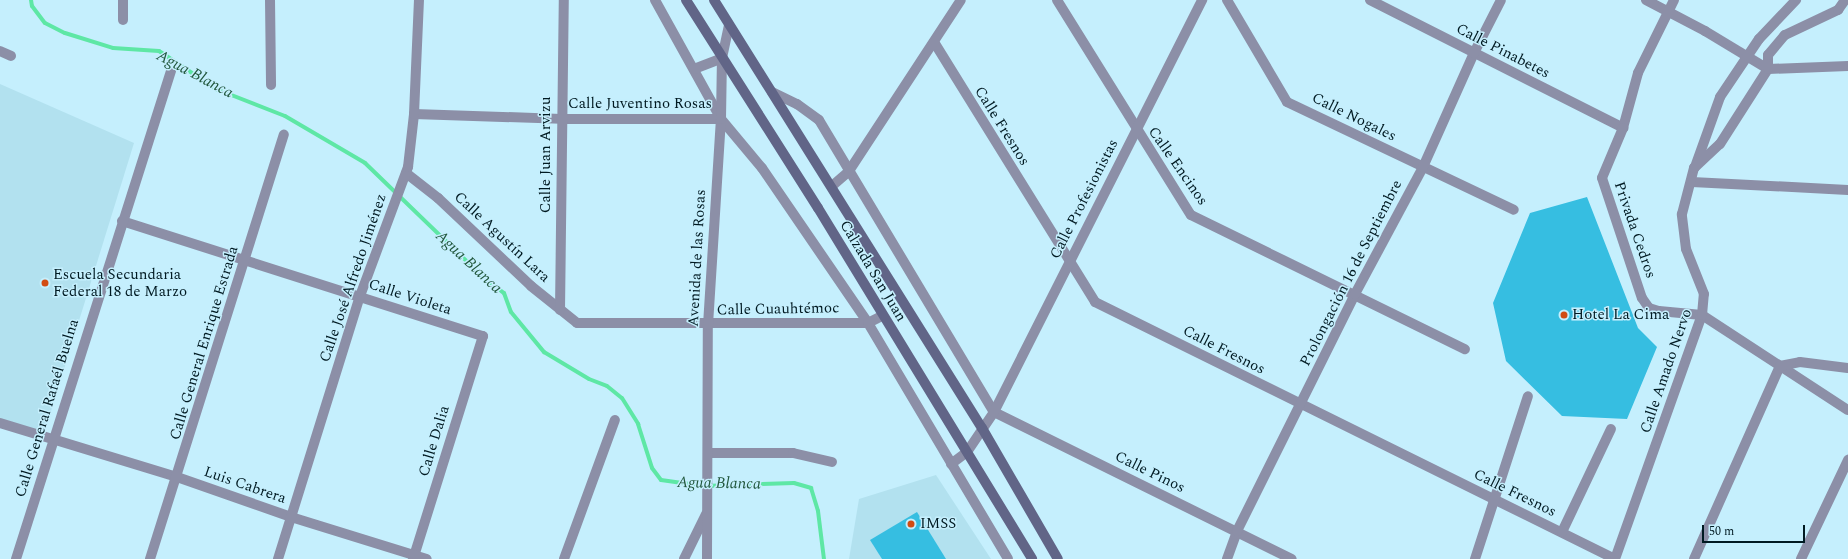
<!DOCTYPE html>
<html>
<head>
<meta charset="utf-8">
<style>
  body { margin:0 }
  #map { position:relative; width:1848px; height:559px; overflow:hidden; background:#c5effd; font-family:Spectral,serif }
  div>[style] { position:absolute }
  .built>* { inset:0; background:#b2e1ef }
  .stream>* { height:4px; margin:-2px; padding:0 2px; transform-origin:2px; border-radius:2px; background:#5ee7a5 }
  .building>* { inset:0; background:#36bee1 }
  .minor>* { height:10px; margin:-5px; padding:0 5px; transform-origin:5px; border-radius:5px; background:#8c8fa7 }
  .secondary>* { height:10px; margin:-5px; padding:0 5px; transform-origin:5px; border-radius:5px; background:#616587 }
  .dots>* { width:11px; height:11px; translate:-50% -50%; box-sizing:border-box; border:2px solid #c5effd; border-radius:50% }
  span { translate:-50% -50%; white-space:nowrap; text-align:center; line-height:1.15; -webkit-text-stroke:3px #c5effd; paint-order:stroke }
  .street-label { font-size:15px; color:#001a22 }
  .poi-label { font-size:15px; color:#001a22 }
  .left { translate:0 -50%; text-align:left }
  .water-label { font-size:16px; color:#21573d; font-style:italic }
  .scale { position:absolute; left:1702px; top:525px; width:103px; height:18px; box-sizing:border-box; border:2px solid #001a22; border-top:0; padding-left:5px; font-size:12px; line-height:14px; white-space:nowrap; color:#001a22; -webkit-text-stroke:3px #c5effd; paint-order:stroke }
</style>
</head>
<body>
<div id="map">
  <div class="built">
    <i style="clip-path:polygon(0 84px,134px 143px,43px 437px,0 422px)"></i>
    <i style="clip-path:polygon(936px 475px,991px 559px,849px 559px,859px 499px)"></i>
  </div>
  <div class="stream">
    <i style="left:31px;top:0;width:6px;rotate:81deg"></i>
    <i style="left:32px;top:6px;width:21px;rotate:53deg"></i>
    <i style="left:45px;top:23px;width:22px;rotate:27deg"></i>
    <i style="left:65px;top:33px;width:50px;rotate:17.4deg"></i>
    <i style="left:113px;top:48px;width:46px;rotate:3.7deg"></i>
    <i style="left:159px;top:51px;width:69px;rotate:33.7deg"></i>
    <i style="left:216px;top:89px;width:74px;rotate:21.4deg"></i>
    <i style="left:285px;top:116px;width:93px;rotate:30.4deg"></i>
    <i style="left:365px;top:163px;width:165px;rotate:44deg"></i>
    <i style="left:484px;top:278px;width:25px;rotate:37deg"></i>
    <i style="left:504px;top:293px;width:20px;rotate:70deg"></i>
    <i style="left:511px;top:312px;width:52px;rotate:50.5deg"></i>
    <i style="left:544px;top:352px;width:52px;rotate:31deg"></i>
    <i style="left:589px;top:379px;width:19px;rotate:21deg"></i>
    <i style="left:607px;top:386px;width:19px;rotate:39deg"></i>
    <i style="left:622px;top:398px;width:31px;rotate:58deg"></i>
    <i style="left:638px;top:424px;width:46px;rotate:72.3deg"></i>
    <i style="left:652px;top:468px;width:15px;rotate:53deg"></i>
    <i style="left:661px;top:480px;width:43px;rotate:7.9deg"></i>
    <i style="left:704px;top:486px;width:90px;rotate:-1.9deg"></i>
    <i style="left:794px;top:483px;width:18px;rotate:16deg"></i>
    <i style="left:811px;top:488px;width:24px;rotate:73deg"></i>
    <i style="left:818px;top:511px;width:48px;rotate:82.9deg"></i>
  </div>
  <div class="building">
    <i style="clip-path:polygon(1587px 197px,1638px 328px,1657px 347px,1627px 419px,1562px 416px,1506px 361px,1493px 303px,1530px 213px)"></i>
    <i style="clip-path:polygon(917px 512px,946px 559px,882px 559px,870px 540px)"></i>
  </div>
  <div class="minor">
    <i style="left:270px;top:0;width:85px;rotate:89.3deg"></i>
    <i style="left:655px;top:0;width:136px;rotate:61deg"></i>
    <i style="left:721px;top:119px;width:64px;rotate:50.1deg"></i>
    <i style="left:762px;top:168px;width:188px;rotate:55.6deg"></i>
    <i style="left:868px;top:323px;width:274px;rotate:59.3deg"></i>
    <i style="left:1057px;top:0;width:253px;rotate:58.1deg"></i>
    <i style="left:1191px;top:215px;width:305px;rotate:26.1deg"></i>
    <i style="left:1227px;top:0;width:118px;rotate:59.5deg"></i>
    <i style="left:1287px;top:102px;width:251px;rotate:25.4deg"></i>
    <i style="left:1370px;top:0;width:284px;rotate:26.8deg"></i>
    <i style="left:1646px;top:0;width:67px;rotate:27.7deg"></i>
    <i style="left:1705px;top:31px;width:74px;rotate:31.1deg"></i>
    <i style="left:1768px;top:69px;width:80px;rotate:-2.1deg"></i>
    <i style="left:1674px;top:0;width:81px;rotate:116.3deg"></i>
    <i style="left:1638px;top:73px;width:57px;rotate:105.3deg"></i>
    <i style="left:1623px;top:128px;width:54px;rotate:112.8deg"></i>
    <i style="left:1602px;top:178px;width:126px;rotate:71.6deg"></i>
    <i style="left:1642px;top:298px;width:12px;rotate:55deg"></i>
    <i style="left:1649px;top:308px;width:10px;rotate:17deg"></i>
    <i style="left:1659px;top:311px;width:43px;rotate:5.3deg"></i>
    <i style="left:1702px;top:315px;width:174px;rotate:33.1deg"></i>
    <i style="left:123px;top:20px;width:20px;rotate:-90deg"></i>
    <i style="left:934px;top:42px;width:306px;rotate:58.2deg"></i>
    <i style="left:1095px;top:302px;width:580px;rotate:26.3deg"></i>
    <i style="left:0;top:51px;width:12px;rotate:24deg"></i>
    <i style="left:694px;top:69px;width:30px;rotate:-21deg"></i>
    <i style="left:772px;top:92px;width:28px;rotate:26deg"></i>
    <i style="left:797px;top:104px;width:27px;rotate:36deg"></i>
    <i style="left:819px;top:120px;width:340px;rotate:59.1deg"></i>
    <i style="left:414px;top:114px;width:147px;rotate:1.9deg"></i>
    <i style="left:561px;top:119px;width:160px"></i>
    <i style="left:1695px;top:167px;width:74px;rotate:-70.3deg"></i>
    <i style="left:1720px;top:97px;width:70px;rotate:-56.1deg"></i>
    <i style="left:1759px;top:39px;width:54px;rotate:-46.5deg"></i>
    <i style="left:406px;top:173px;width:41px;rotate:38deg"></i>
    <i style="left:438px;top:198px;width:128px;rotate:43.4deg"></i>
    <i style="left:531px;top:286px;width:59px;rotate:38.8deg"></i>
    <i style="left:577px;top:323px;width:291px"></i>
    <i style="left:868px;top:323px;width:16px;rotate:-27deg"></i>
    <i style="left:1692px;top:182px;width:156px;rotate:2.9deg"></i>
    <i style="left:832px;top:186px;width:23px;rotate:-41deg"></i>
    <i style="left:849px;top:171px;width:204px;rotate:-56.8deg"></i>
    <i style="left:122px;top:221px;width:379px;rotate:17.7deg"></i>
    <i style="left:483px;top:336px;width:234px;rotate:107.4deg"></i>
    <i style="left:560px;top:310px;width:310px;rotate:-89.3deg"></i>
    <i style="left:994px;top:412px;width:332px;rotate:26.3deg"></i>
    <i style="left:0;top:423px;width:185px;rotate:17deg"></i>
    <i style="left:177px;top:477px;width:121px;rotate:19.3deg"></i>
    <i style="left:291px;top:517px;width:142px;rotate:17.2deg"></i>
    <i style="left:708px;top:453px;width:85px"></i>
    <i style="left:793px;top:453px;width:40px;rotate:13deg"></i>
    <i style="left:951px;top:464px;width:20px;rotate:-37deg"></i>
    <i style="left:967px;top:452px;width:48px;rotate:-56deg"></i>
    <i style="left:994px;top:412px;width:462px;rotate:-63.2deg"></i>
    <i style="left:1562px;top:532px;width:114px;rotate:-64.6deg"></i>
    <i style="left:16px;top:559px;width:512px;rotate:-72.38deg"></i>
    <i style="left:150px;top:559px;width:445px;rotate:-72.5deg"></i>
    <i style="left:278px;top:559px;width:275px;rotate:-72.7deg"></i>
    <i style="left:360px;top:296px;width:138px;rotate:-69.6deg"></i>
    <i style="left:408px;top:167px;width:53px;rotate:-83.5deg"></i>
    <i style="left:414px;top:114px;width:114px;rotate:-87.5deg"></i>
    <i style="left:564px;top:559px;width:148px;rotate:-69.9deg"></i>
    <i style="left:684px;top:559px;width:50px;rotate:-63.9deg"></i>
    <i style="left:707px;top:559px;width:234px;rotate:-89.8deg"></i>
    <i style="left:708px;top:325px;width:206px;rotate:-86.4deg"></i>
    <i style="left:721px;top:119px;width:61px;rotate:-89.1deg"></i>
    <i style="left:722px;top:58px;width:33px;rotate:-78deg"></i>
    <i style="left:1227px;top:559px;width:30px;rotate:-70deg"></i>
    <i style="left:1237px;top:531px;width:265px;rotate:-63.5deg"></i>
    <i style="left:1355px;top:294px;width:144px;rotate:-61.8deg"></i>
    <i style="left:1423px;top:167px;width:125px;rotate:-65.9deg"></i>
    <i style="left:1474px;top:53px;width:59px;rotate:-63deg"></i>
    <i style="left:1475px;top:559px;width:171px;rotate:-72deg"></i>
    <i style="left:1615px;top:559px;width:259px;rotate:-70.4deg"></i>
    <i style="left:1702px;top:315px;width:21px;rotate:-85deg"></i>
    <i style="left:1704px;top:294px;width:48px;rotate:-111.8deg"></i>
    <i style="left:1686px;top:249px;width:35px;rotate:-97deg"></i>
    <i style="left:1682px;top:214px;width:48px;rotate:-75.4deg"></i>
    <i style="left:1694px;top:168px;width:35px;rotate:-43deg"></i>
    <i style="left:1720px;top:144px;width:89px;rotate:-57.4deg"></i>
    <i style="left:1768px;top:69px;width:14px;rotate:-90deg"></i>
    <i style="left:1768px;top:55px;width:26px;rotate:-50deg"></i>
    <i style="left:1785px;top:35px;width:59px;rotate:-25.3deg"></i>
    <i style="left:1838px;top:10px;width:12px;rotate:-55deg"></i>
    <i style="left:1694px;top:559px;width:211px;rotate:-66deg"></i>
    <i style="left:1780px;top:366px;width:20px;rotate:-11deg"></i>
    <i style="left:1800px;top:362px;width:48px;rotate:7.1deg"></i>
    <i style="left:1801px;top:559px;width:110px;rotate:-64.6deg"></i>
  </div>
  <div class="secondary">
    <i style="left:686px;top:0;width:246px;rotate:57.6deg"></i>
    <i style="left:818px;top:208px;width:411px;rotate:58.6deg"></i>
    <i style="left:714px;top:0;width:505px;rotate:57.95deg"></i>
    <i style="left:982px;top:428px;width:151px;rotate:59.9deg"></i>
  </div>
  <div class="dots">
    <i style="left:45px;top:283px;background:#d24c13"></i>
    <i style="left:1564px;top:315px;background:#d24c13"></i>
    <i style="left:911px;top:524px;background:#d24c13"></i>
  </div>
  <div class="street-label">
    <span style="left:1503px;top:51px;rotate:27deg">Calle Pinabetes</span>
    <span style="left:640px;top:104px">Calle Juventino Rosas</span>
    <span style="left:1354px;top:117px;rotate:26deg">Calle Nogales</span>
    <span style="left:1002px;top:126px;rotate:58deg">Calle Fresnos</span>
    <span style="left:546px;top:155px;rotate:-90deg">Calle Juan Arvizu</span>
    <span style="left:1178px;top:166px;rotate:55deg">Calle Encinos</span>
    <span style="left:1084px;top:199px;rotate:-63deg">Calle Profesionistas</span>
    <span style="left:1635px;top:230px;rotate:71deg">Privada Cedros</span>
    <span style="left:502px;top:237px;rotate:43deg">Calle Agustín Lara</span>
    <span style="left:697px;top:258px;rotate:-87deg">Avenida de las Rosas</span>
    <span style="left:873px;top:271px;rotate:59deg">Calzada San Juan</span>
    <span style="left:1351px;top:273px;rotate:-63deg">Prolongación 16 de Septiembre</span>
    <span style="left:353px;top:278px;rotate:-71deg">Calle José Alfredo Jiménez</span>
    <span style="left:410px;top:297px;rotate:18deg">Calle Violeta</span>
    <span style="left:778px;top:309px;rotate:-1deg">Calle Cuauhtémoc</span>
    <span style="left:204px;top:343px;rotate:-73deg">Calle General Enrique Estrada</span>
    <span style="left:1224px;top:350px;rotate:27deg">Calle Fresnos</span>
    <span style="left:1666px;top:371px;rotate:-71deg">Calle Amado Nervo</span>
    <span style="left:47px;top:408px;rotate:-73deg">Calle General Rafaél Buelna</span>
    <span style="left:434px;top:441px;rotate:-73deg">Calle Dalia</span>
    <span style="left:1150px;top:472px;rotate:26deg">Calle Pinos</span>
    <span style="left:245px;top:485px;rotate:19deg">Luis Cabrera</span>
    <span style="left:1515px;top:493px;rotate:26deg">Calle Fresnos</span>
  </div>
  <div class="poi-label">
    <span class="left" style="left:53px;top:283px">Escuela Secundaria<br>Federal 18 de Marzo</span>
    <span class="left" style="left:1572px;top:315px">Hotel La Cima</span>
    <span class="left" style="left:920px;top:524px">IMSS</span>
  </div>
  <div class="water-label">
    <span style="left:195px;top:74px;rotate:28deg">Agua Blanca</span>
    <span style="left:469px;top:262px;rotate:43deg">Agua Blanca</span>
    <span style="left:719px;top:483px;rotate:1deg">Agua Blanca</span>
  </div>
  <div class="scale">50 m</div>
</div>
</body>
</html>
